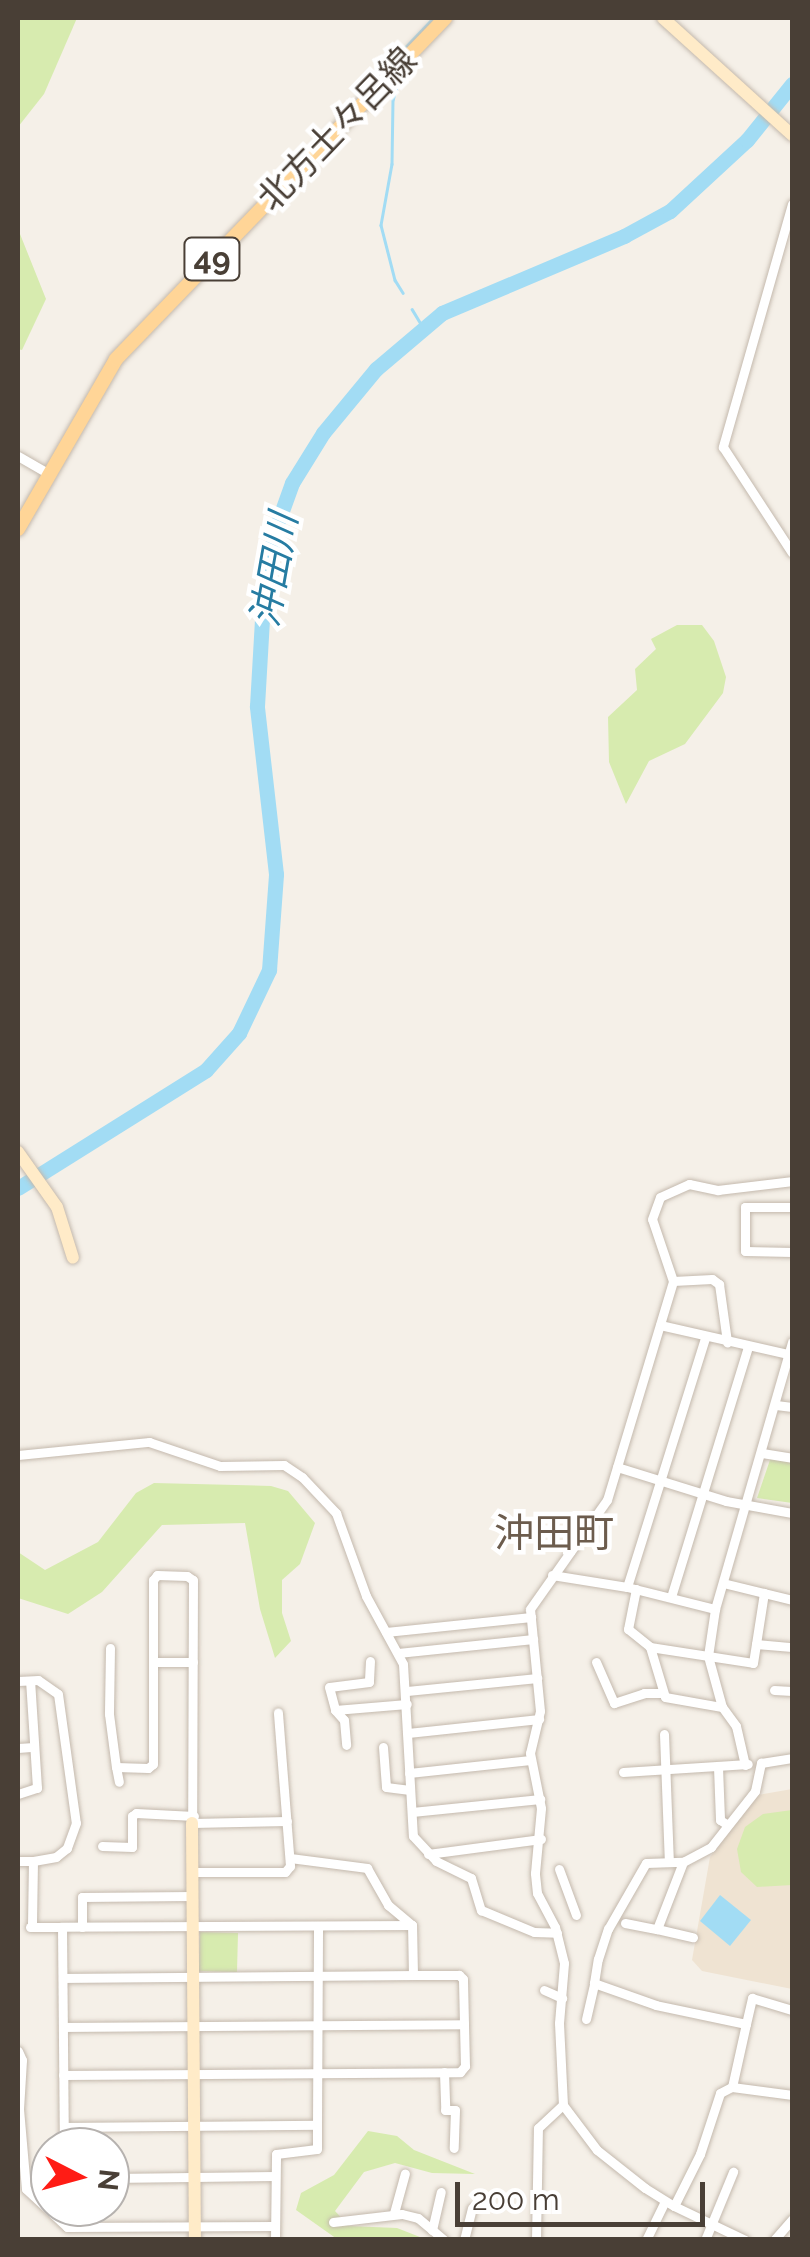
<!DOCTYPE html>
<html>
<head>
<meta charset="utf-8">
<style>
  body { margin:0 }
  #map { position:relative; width:810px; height:2257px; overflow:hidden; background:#f5f0e8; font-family:Raleway,"Noto Sans JP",sans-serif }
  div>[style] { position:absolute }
  .education>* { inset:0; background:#efe3d2 }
  .green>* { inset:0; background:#d7ebaf }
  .water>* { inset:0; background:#a2dcf4 }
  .stream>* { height:2.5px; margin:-1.25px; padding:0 1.25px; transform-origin:1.25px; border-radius:1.25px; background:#a2dcf4 }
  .river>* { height:15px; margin:-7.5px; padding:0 7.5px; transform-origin:7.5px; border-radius:7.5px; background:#a2dcf4 }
  .roads { filter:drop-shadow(0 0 2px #c4b9ad) drop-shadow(0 0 2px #c4b9ad) }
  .street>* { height:9px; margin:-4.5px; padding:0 4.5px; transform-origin:4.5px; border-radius:4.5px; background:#fff }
  .secondary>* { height:12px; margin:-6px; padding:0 6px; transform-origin:6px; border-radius:6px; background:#ffebc8 }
  .primary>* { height:14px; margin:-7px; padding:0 7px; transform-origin:7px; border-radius:7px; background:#ffd597 }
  span { translate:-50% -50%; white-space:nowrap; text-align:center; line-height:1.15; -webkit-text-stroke:9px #fff; paint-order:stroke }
  .shield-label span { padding:2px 8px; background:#fff; border:2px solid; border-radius:8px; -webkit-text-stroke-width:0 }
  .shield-label { font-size:32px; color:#493f36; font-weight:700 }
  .street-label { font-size:35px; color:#493f36 }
  .water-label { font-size:38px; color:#267ca2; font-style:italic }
  .quarter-label { font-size:40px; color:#6c5c4d }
  .frame { position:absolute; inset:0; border:20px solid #493f36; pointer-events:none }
  .north { position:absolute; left:30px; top:2127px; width:100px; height:100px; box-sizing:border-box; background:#fff; border:2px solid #b6b2af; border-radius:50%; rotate:96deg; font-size:28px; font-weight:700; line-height:40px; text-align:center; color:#493f36 }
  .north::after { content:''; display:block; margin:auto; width:35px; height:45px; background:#ff1c15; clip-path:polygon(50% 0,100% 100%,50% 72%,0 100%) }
  .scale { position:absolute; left:455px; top:2182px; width:250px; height:45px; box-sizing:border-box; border:5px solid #493f36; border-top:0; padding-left:12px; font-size:30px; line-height:35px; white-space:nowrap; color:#493f36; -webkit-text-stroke:8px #fff; paint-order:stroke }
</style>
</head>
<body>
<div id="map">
  <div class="education">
    <i style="clip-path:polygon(792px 1789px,792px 1989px,702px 1971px,692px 1960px,710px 1857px,758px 1795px)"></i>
  </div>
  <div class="green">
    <i style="clip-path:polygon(18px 18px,77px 18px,44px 94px,18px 127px)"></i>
    <i style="clip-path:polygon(18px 229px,46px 299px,22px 350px,18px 349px)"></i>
    <i style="clip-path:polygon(677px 625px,702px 625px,714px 641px,726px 677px,723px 693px,685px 744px,649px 761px,626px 804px,609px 762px,608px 717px,637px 690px,635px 669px,656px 649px,651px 639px)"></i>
    <i style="clip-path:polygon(771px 1457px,792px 1461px,792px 1503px,757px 1498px)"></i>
    <i style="clip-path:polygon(154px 1483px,271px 1486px,288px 1491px,315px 1523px,300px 1564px,282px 1580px,282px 1613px,291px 1641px,275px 1658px,260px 1609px,245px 1523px,162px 1525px,102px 1592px,68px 1614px,18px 1598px,18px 1552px,45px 1570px,98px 1542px,136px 1493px)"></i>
    <i style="clip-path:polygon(792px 1810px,792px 1885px,757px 1887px,741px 1872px,737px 1849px,745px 1827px,763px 1814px)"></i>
    <i style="clip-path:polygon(200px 1932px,238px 1933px,237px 1972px,199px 1971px)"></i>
    <i style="clip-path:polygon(368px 2131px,397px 2136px,414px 2150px,475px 2174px,432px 2173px,395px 2163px,364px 2172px,335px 2211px,349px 2226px,397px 2228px,425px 2239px,337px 2239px,296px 2210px,301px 2193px,334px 2175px)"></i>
  </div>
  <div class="water">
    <i style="clip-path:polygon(720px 1895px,751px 1920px,730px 1946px,700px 1921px)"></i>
  </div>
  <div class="stream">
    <i style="left:395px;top:58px;width:55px;rotate:-46.5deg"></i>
    <i style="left:402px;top:71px;width:30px;rotate:107deg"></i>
    <i style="left:393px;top:100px;width:64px;rotate:90.9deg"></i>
    <i style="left:392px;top:164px;width:62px;rotate:100.2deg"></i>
    <i style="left:381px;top:225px;width:57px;rotate:75.7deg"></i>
    <i style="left:395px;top:280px;width:15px;rotate:58deg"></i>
    <i style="left:412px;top:309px;width:21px;rotate:59deg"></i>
  </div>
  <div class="river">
    <i style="left:18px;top:1188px;width:222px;rotate:-32.1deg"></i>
    <i style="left:206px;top:1070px;width:50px;rotate:-48.3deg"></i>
    <i style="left:239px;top:1033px;width:70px;rotate:-64.5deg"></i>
    <i style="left:269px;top:970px;width:96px;rotate:-85.8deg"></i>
    <i style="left:276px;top:874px;width:169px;rotate:-96.5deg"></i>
    <i style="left:257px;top:706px;width:103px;rotate:-86.7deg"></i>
    <i style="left:263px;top:603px;width:71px;rotate:-81.1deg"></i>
    <i style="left:274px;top:533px;width:53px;rotate:-70.2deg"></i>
    <i style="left:292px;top:483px;width:59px;rotate:-58.2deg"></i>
    <i style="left:323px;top:433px;width:83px;rotate:-50.4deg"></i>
    <i style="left:376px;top:369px;width:87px;rotate:-40.3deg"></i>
    <i style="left:442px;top:313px;width:198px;rotate:-22.9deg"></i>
    <i style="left:624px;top:236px;width:52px;rotate:-28.5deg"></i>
    <i style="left:670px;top:211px;width:105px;rotate:-42.7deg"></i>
    <i style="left:747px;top:140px;width:72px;rotate:-51.2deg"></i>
  </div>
  <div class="roads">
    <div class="street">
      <i style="left:792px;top:204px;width:253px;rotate:105.9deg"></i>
      <i style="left:723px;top:447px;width:126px;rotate:56.9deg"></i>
      <i style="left:18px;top:456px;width:36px;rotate:30deg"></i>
      <i style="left:792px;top:1207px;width:47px;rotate:180deg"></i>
      <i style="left:745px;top:1207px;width:44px;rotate:90deg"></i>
      <i style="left:745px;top:1251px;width:47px;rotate:1.2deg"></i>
      <i style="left:673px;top:1281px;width:39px;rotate:-3deg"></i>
      <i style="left:712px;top:1279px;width:9px;rotate:36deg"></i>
      <i style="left:719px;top:1284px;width:59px;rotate:82.1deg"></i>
      <i style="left:660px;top:1325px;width:135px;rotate:12.8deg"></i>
      <i style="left:776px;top:1405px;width:16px;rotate:7deg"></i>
      <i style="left:762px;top:1453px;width:30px;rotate:9deg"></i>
      <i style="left:18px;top:1455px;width:132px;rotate:-5.7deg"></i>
      <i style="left:149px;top:1442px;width:75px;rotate:18.7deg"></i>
      <i style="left:220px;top:1466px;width:64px;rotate:-0.9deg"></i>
      <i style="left:284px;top:1465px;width:22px;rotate:34deg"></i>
      <i style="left:302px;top:1477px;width:50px;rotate:46.6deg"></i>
      <i style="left:336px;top:1513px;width:88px;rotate:70.1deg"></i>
      <i style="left:366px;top:1596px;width:77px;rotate:61.4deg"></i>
      <i style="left:403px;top:1664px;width:172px;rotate:86.7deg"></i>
      <i style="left:413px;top:1836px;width:34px;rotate:47deg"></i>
      <i style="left:436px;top:1861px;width:39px;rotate:26deg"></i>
      <i style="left:471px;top:1878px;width:34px;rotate:73deg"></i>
      <i style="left:481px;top:1910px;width:57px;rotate:22.5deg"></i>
      <i style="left:534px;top:1932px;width:23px;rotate:2deg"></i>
      <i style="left:617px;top:1467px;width:114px;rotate:17.3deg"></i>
      <i style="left:726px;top:1501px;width:67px;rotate:10.3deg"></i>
      <i style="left:552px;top:1575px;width:76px;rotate:9.1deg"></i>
      <i style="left:627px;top:1587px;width:91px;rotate:14deg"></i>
      <i style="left:723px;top:1583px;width:71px;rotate:13.8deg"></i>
      <i style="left:627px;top:1587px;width:261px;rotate:-72.6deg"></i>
      <i style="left:636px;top:1589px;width:41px;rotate:101.3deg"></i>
      <i style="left:628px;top:1629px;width:28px;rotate:39deg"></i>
      <i style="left:650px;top:1647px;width:52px;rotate:73.3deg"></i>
      <i style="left:665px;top:1697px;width:58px;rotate:10deg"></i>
      <i style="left:671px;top:1597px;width:262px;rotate:-72.9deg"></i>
      <i style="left:386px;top:1632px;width:146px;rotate:-5.9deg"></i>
      <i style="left:756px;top:1644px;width:36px;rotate:5deg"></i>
      <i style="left:650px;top:1647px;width:104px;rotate:8.8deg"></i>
      <i style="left:753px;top:1663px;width:71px;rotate:-81.1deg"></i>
      <i style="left:110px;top:1648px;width:66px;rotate:90.9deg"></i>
      <i style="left:109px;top:1714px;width:53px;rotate:82.5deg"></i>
      <i style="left:116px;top:1767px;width:32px;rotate:2deg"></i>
      <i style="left:148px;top:1768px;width:6px;rotate:-39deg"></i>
      <i style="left:153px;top:1764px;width:184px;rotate:-90deg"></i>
      <i style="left:153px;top:1580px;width:6px;rotate:-51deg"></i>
      <i style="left:157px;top:1575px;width:30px;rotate:2deg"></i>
      <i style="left:187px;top:1576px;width:7px;rotate:34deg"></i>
      <i style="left:193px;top:1580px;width:243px;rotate:90.2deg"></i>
      <i style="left:192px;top:1823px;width:95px;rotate:-1.2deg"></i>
      <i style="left:398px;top:1653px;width:136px;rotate:-5.9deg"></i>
      <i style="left:370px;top:1661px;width:21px;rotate:93deg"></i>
      <i style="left:369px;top:1682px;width:40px;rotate:172.9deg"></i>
      <i style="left:329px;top:1687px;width:24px;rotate:75deg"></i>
      <i style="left:335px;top:1710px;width:72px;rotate:-4.8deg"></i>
      <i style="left:154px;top:1662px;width:39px"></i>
      <i style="left:596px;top:1662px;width:45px;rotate:66.3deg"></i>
      <i style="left:614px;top:1703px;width:32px;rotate:-18deg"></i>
      <i style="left:644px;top:1693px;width:19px"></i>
      <i style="left:18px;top:1681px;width:20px;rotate:-3deg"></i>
      <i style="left:38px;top:1680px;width:24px;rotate:35deg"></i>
      <i style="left:58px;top:1694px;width:130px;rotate:82.1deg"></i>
      <i style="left:76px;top:1823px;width:27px;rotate:110deg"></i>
      <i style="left:67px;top:1848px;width:14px;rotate:141deg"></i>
      <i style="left:56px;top:1857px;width:23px;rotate:170deg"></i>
      <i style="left:774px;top:1690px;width:18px;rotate:3deg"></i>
      <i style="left:407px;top:1691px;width:131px;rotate:-5.7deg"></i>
      <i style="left:335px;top:1710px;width:13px;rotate:48deg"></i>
      <i style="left:344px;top:1720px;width:25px;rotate:85deg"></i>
      <i style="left:408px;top:1733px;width:132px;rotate:-6.1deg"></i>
      <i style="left:664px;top:1734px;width:128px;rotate:87.8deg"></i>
      <i style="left:383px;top:1747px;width:40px;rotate:85.7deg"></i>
      <i style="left:386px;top:1787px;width:24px;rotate:7deg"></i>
      <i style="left:18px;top:1748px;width:16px;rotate:-4deg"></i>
      <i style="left:745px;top:1765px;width:40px;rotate:-103deg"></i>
      <i style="left:736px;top:1726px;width:24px;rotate:-126deg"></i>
      <i style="left:722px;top:1707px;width:53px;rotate:-105.4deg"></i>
      <i style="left:708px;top:1656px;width:48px;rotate:-81.5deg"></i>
      <i style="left:715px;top:1609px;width:278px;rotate:-73.9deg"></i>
      <i style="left:116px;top:1767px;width:15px;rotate:79deg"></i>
      <i style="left:718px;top:1767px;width:53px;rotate:87.8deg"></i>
      <i style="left:720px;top:1820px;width:9px;rotate:32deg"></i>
      <i style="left:623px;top:1772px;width:125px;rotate:-3.7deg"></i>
      <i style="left:409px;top:1773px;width:122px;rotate:-6.1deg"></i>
      <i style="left:18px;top:1794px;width:20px;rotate:-18deg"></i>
      <i style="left:37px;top:1788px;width:107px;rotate:-93.7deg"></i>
      <i style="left:412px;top:1812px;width:129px;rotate:-5.8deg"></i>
      <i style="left:102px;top:1846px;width:30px;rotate:2deg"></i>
      <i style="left:132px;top:1847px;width:31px;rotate:-90deg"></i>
      <i style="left:132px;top:1816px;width:5px;rotate:-37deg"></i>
      <i style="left:136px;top:1813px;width:58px;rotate:3deg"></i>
      <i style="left:428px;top:1854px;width:114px;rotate:-7.6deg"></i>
      <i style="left:290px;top:1858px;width:78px;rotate:7.4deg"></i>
      <i style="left:367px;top:1868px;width:43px;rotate:60.4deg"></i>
      <i style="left:388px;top:1905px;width:31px;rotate:40deg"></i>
      <i style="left:18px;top:1861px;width:15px"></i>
      <i style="left:33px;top:1861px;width:66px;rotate:90.9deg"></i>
      <i style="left:559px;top:1869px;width:49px;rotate:69.7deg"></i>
      <i style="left:192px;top:1872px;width:93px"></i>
      <i style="left:285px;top:1872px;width:8px;rotate:-50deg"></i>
      <i style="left:290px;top:1866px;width:154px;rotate:-94.5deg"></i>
      <i style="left:625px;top:1923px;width:33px;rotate:11deg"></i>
      <i style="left:657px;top:1929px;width:72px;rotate:-68.8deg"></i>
      <i style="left:30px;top:1927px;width:32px"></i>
      <i style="left:82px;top:1927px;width:30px;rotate:-90deg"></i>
      <i style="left:82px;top:1897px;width:110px;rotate:-0.5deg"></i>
      <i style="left:657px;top:1929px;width:37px;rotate:13deg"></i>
      <i style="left:63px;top:1978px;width:350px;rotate:-0.5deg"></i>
      <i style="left:544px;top:1990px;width:20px;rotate:24deg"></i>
      <i style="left:586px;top:2019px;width:37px;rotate:-77deg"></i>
      <i style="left:746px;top:2024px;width:27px;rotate:-77deg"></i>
      <i style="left:752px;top:1998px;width:42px;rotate:16.7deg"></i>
      <i style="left:63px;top:2027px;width:401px;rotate:-0.4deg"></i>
      <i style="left:464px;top:2024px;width:45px;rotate:-91.3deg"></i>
      <i style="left:463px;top:1979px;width:6px;rotate:-135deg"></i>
      <i style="left:459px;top:1975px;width:46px;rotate:180deg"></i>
      <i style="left:413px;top:1975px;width:50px;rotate:-91.1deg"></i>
      <i style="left:412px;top:1925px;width:350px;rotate:179.7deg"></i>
      <i style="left:62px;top:1927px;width:220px;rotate:89.5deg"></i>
      <i style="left:18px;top:2051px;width:10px;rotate:66deg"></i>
      <i style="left:22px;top:2060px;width:49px;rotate:93.5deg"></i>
      <i style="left:19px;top:2109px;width:80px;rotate:85deg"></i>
      <i style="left:26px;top:2189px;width:56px;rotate:42.8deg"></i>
      <i style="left:67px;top:2227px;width:208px;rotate:-0.3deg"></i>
      <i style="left:444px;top:2072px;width:38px;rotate:88deg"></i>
      <i style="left:445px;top:2110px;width:10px"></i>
      <i style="left:455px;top:2110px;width:38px;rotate:92deg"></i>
      <i style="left:63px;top:2075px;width:397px;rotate:-0.4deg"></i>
      <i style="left:460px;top:2072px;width:8px;rotate:-50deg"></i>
      <i style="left:465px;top:2066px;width:42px;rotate:-91.4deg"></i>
      <i style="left:732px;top:2087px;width:65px;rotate:-77.5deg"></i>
      <i style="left:746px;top:2024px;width:92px;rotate:-168.1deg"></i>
      <i style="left:656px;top:2005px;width:66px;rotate:-160.5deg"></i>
      <i style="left:594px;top:1983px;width:24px;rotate:-81deg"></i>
      <i style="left:598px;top:1959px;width:32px;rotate:-72deg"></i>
      <i style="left:608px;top:1929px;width:76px;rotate:-60.1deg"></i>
      <i style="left:646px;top:1863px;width:37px;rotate:-2deg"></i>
      <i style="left:683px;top:1862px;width:32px;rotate:-28deg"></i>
      <i style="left:711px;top:1847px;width:71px;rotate:-51.8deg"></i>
      <i style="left:755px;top:1791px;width:29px;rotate:-78deg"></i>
      <i style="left:761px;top:1763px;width:31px;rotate:-9deg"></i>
      <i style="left:563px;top:2105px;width:56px;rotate:52.9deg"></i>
      <i style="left:597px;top:2150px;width:61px;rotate:38.4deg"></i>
      <i style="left:645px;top:2188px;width:34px;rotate:32deg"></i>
      <i style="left:674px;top:2206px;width:79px;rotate:25.6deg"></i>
      <i style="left:64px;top:2127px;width:253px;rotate:-0.5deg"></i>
      <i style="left:317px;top:2125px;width:199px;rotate:-89.7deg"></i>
      <i style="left:110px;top:2178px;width:165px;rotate:-0.7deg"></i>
      <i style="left:674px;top:2206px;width:58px;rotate:-63.4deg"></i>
      <i style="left:700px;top:2154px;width:64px;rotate:-71.8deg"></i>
      <i style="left:720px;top:2093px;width:13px;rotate:-27deg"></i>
      <i style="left:732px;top:2087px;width:61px;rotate:7.6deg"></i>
      <i style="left:64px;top:2207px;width:18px;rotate:84deg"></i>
      <i style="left:394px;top:2213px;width:41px;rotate:-74.6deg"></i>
      <i style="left:333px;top:2222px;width:69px;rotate:-6.6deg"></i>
      <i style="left:402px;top:2214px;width:16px;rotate:14deg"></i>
      <i style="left:418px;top:2218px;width:34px;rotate:40deg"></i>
      <i style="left:432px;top:2230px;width:39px;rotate:-77deg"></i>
      <i style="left:275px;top:2240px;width:86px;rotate:-89.3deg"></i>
      <i style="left:276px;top:2154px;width:41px;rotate:-7deg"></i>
      <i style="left:317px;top:2149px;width:24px;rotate:-90deg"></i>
      <i style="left:464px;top:2240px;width:33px;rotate:-76deg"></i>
      <i style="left:536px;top:2240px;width:112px;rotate:-89deg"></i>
      <i style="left:538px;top:2128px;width:34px;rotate:-43deg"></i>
      <i style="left:563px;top:2105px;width:82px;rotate:-92.8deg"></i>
      <i style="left:559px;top:2023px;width:60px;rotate:-85.2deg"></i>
      <i style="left:564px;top:1963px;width:37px;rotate:-104deg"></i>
      <i style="left:555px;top:1927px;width:38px;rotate:-118deg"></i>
      <i style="left:537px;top:1893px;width:20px;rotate:-96deg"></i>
      <i style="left:535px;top:1873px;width:65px;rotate:-84.7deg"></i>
      <i style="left:541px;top:1808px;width:56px;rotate:-101.3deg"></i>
      <i style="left:530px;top:1753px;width:43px;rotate:-76.6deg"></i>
      <i style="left:540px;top:1711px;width:102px;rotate:-95.6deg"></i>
      <i style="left:530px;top:1609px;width:133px;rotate:-54.8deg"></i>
      <i style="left:607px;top:1500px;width:229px;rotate:-73.2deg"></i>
      <i style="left:673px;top:1281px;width:65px;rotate:-108.7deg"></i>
      <i style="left:652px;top:1219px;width:23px;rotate:-70deg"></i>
      <i style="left:660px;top:1197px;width:32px;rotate:-24deg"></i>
      <i style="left:689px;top:1184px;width:30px;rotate:12deg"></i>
      <i style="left:718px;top:1190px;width:75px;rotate:-6.9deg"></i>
      <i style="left:646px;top:2240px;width:43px;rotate:-64deg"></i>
      <i style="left:705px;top:2240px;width:74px;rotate:-67.6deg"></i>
      <i style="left:774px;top:2240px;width:28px;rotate:-49deg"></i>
    </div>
    <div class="secondary">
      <i style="left:663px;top:18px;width:174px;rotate:42.2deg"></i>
      <i style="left:18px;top:1152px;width:67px;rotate:54.7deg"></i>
      <i style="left:57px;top:1207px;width:53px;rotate:72.6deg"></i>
      <i style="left:192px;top:1823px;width:417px;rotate:89.6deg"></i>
    </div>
    <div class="primary">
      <i style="left:18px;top:529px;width:196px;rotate:-60deg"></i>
      <i style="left:116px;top:359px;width:474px;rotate:-46deg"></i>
    </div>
  </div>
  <div class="shield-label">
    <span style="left:212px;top:259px">49</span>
  </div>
  <div class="street-label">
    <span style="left:337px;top:129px;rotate:-46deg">北方土々呂線</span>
  </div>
  <div class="water-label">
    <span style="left:274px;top:570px;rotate:-80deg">沖田川</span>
  </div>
  <div class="quarter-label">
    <span style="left:554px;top:1533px">沖田町</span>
  </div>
  <div class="frame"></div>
  <div class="north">N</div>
  <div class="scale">200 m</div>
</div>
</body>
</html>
